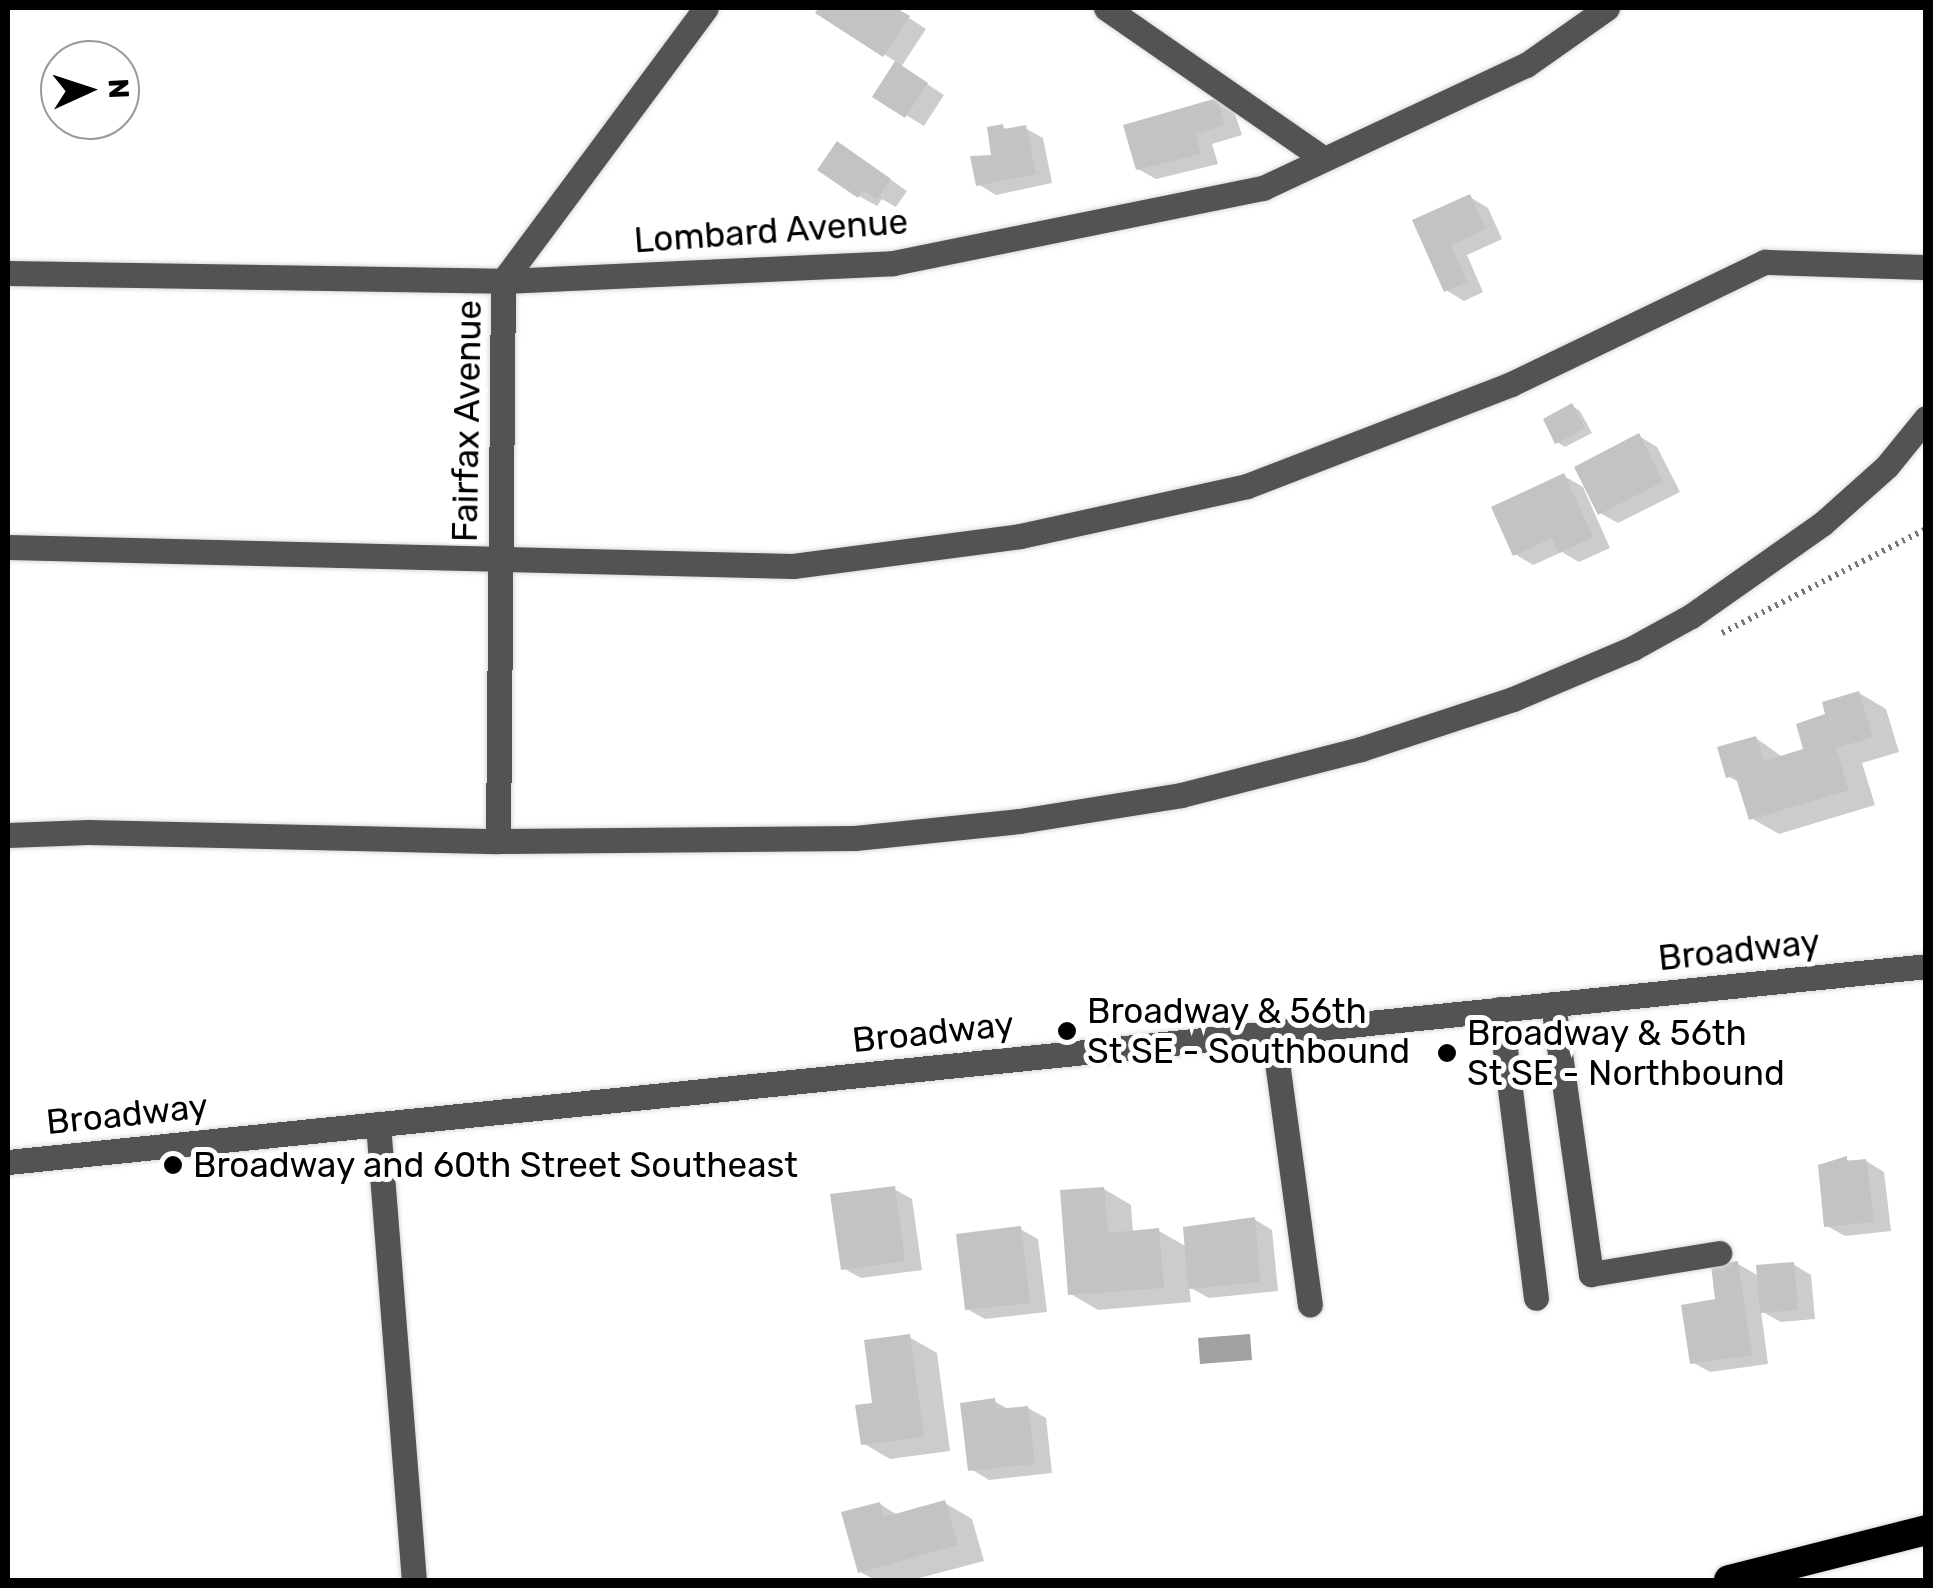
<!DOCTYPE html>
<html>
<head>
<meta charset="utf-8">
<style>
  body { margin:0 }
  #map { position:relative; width:1933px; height:1588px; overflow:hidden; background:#fff; font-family:Rubik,sans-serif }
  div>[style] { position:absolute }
  .water>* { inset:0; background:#a1a1a1 }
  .shadow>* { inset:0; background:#0003 }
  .building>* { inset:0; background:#c3c3c3 }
  .path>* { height:6px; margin-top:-3px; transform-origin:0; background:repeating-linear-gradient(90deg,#757575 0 2.5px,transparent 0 7.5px) }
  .roads { filter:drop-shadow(0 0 2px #dbdbdb) drop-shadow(0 0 2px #dbdbdb) }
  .minor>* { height:25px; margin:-12.5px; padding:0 12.5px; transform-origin:12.5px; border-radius:12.5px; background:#535353 }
  .highway>* { height:30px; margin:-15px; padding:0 15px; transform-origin:15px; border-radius:15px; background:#000 }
  .dots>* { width:28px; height:28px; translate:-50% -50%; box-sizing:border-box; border:5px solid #fff; border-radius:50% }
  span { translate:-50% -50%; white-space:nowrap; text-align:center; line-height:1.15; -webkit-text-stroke:10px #fff; paint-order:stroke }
  .street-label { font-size:35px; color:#000 }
  .poi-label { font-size:35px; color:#000 }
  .left { translate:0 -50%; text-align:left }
  .frame { position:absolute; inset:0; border:10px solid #000; pointer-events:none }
  .north { position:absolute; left:40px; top:40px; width:100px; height:100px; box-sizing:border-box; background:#fff; border:2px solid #999; border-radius:50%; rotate:87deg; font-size:28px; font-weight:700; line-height:40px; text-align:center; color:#000 }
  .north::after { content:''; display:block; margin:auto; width:35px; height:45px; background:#000; clip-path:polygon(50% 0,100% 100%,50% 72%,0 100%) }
</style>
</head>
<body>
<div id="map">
  <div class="water">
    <i style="clip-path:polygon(1250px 1334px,1252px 1360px,1200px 1364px,1198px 1338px)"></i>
  </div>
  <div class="shadow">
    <i style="clip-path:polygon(821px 8px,894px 8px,926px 29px,901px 67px,944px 95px,924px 126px,875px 96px,898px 63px,818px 12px)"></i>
    <i style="clip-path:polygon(1216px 100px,1234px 111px,1242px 135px,1212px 144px,1218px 164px,1156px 179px,1138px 169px)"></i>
    <i style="clip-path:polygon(1025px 128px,1043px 138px,1052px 183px,996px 195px,978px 184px,993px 157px,990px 129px)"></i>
    <i style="clip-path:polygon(855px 155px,907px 191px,896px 207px,882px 199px,877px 206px,859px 196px)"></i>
    <i style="clip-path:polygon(1470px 197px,1488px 208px,1502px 239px,1467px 255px,1483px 292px,1464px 301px,1446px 290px,1415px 222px)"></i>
    <i style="clip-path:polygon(1572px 406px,1580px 411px,1592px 433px,1565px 447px,1557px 442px)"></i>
    <i style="clip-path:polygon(1639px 436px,1657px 447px,1680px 492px,1618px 523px,1600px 513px)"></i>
    <i style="clip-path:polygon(1564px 476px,1583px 487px,1610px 548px,1579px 562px,1562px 552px,1533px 565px,1515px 554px)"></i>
    <i style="clip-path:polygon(1859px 693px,1886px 709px,1899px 752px,1862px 763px,1875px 805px,1779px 834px,1751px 818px,1740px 783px,1728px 776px,1756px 738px,1784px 758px,1806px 751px,1828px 716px)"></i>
    <i style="clip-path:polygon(1837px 1160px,1866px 1161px,1884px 1172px,1891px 1231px,1845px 1236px,1827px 1226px)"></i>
    <i style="clip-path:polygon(894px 1189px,912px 1199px,922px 1270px,861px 1278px,843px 1268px)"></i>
    <i style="clip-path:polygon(1104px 1189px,1131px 1205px,1133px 1233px,1159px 1231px,1187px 1247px,1254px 1219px,1272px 1230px,1278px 1291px,1209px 1298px,1189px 1287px,1191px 1302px,1098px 1310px,1071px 1294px)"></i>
    <i style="clip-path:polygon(1020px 1229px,1038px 1239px,1047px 1312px,985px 1319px,967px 1309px)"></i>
    <i style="clip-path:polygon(1738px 1264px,1759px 1276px,1793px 1264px,1811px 1275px,1815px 1319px,1781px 1322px,1761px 1311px,1768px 1364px,1710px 1372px,1692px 1362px)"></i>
    <i style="clip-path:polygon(909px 1337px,937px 1353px,950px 1451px,890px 1459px,863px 1443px,875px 1405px)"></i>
    <i style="clip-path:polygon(994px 1401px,1010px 1410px,1028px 1408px,1046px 1418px,1052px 1473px,989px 1480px,971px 1469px)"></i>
    <i style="clip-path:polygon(945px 1503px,972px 1519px,984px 1561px,912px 1580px,875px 1580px,860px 1572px,880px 1504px,899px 1516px)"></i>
  </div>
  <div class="building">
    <i style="clip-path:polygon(818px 8px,896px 8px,910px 16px,883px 57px,815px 13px)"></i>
    <i style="clip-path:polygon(895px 61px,928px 83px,905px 118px,872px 97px)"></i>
    <i style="clip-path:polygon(1217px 98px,1225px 125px,1195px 134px,1201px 154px,1136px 170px,1123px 125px)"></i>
    <i style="clip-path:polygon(1003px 124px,1004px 129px,1026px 125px,1036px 174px,976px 186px,970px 156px,991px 155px,987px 127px)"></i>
    <i style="clip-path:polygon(837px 141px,891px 179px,877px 199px,863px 190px,858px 198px,817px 170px)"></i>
    <i style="clip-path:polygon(1470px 194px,1486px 229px,1451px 245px,1467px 282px,1444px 292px,1412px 220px)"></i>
    <i style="clip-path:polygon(1572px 403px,1585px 428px,1555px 444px,1543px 419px)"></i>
    <i style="clip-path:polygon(1639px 433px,1663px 482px,1598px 515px,1574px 467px)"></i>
    <i style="clip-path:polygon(1564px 473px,1593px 537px,1559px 553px,1552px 538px,1513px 556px,1491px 507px)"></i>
    <i style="clip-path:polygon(1859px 691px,1873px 737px,1836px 748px,1849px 790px,1749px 820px,1735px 775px,1726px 778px,1717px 747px,1756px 736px,1764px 761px,1803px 749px,1796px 724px,1825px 714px,1822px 702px)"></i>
    <i style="clip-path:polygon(1847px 1156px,1847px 1161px,1866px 1159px,1874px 1222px,1824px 1227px,1818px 1165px)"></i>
    <i style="clip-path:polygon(895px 1186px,905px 1261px,841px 1270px,830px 1194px)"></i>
    <i style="clip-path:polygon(1104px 1187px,1108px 1233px,1159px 1228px,1164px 1288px,1068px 1295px,1060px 1190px)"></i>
    <i style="clip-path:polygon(1255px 1217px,1260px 1282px,1188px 1289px,1183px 1227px)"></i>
    <i style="clip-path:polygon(1021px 1226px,1030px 1303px,965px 1310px,956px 1234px)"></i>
    <i style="clip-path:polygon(1738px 1261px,1752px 1355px,1690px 1364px,1681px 1305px,1715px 1299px,1711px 1265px)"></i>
    <i style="clip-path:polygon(1794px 1262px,1798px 1310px,1760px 1313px,1756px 1265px)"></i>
    <i style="clip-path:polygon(910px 1334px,924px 1437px,861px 1445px,855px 1405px,872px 1403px,864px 1340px)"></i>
    <i style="clip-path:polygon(995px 1398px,996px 1409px,1028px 1406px,1035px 1464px,968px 1471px,960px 1403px)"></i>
    <i style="clip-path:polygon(945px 1500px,958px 1545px,858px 1573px,841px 1512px,880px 1502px,884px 1517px)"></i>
  </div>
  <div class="path">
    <i style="left:1722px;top:633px;width:229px;rotate:-27deg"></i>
  </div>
  <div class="roads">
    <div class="minor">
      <i style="left:1106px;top:8px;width:265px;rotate:34.7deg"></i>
      <i style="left:8px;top:273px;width:495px;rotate:0.9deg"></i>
      <i style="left:503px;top:281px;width:390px;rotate:-2.6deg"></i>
      <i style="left:893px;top:263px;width:378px;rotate:-11.5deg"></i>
      <i style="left:1263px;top:188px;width:290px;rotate:-25.1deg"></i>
      <i style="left:1526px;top:65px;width:99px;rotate:-35.1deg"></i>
      <i style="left:8px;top:547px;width:785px;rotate:1.39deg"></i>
      <i style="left:793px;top:566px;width:229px;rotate:-7.5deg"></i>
      <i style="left:1020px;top:536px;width:232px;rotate:-12.4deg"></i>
      <i style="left:1247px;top:486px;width:283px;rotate:-21.1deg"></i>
      <i style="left:1511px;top:384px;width:282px;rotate:-25.7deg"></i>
      <i style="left:1765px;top:262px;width:161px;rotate:1.8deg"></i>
      <i style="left:8px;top:835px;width:80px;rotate:-2.1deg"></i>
      <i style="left:88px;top:832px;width:410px;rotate:1.3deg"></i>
      <i style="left:498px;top:841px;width:357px;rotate:-0.5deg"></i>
      <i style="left:855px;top:838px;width:165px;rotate:-5.9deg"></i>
      <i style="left:1019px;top:821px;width:164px;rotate:-9.1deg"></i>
      <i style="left:1181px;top:795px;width:186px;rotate:-14.3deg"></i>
      <i style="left:1361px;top:749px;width:160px;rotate:-18.2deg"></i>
      <i style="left:1513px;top:699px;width:130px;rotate:-23deg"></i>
      <i style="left:1633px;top:648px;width:66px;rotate:-28.9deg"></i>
      <i style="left:1691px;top:616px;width:160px;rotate:-35.1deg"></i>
      <i style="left:1822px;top:524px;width:87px;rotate:-41.7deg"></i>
      <i style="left:1887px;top:466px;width:62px;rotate:-50.9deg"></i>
      <i style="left:498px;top:841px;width:560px;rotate:-89.49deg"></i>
      <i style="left:503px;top:281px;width:340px;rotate:-53.4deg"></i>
      <i style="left:1553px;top:1004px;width:273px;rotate:82deg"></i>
      <i style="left:1591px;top:1274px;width:130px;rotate:-9.3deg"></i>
      <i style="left:1500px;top:1009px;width:291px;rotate:82.9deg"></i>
      <i style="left:1273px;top:1032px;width:275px;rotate:82.3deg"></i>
      <i style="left:378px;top:1124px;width:457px;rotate:85.5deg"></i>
      <i style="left:8px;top:1162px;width:1928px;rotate:-5.83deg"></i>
    </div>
    <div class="highway">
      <i style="left:1729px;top:1580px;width:203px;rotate:-14.2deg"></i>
    </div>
  </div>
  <div class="dots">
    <i style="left:1067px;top:1031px;background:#000"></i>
    <i style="left:1447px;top:1053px;background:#000"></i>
    <i style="left:173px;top:1165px;background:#000"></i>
  </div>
  <div class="street-label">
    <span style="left:771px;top:231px;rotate:-4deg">Lombard Avenue</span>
    <span style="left:467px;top:421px;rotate:-89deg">Fairfax Avenue</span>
    <span style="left:1739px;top:950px;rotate:-6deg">Broadway</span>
    <span style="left:933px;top:1032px;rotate:-6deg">Broadway</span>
    <span style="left:127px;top:1114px;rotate:-6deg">Broadway</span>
  </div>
  <div class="poi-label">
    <span class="left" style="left:1087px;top:1031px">Broadway &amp; 56th<br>St SE - Southbound</span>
    <span class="left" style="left:1467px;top:1053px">Broadway &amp; 56th<br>St SE - Northbound</span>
    <span class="left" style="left:193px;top:1165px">Broadway and 60th Street Southeast</span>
  </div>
  <div class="frame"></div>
  <div class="north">N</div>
</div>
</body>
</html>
